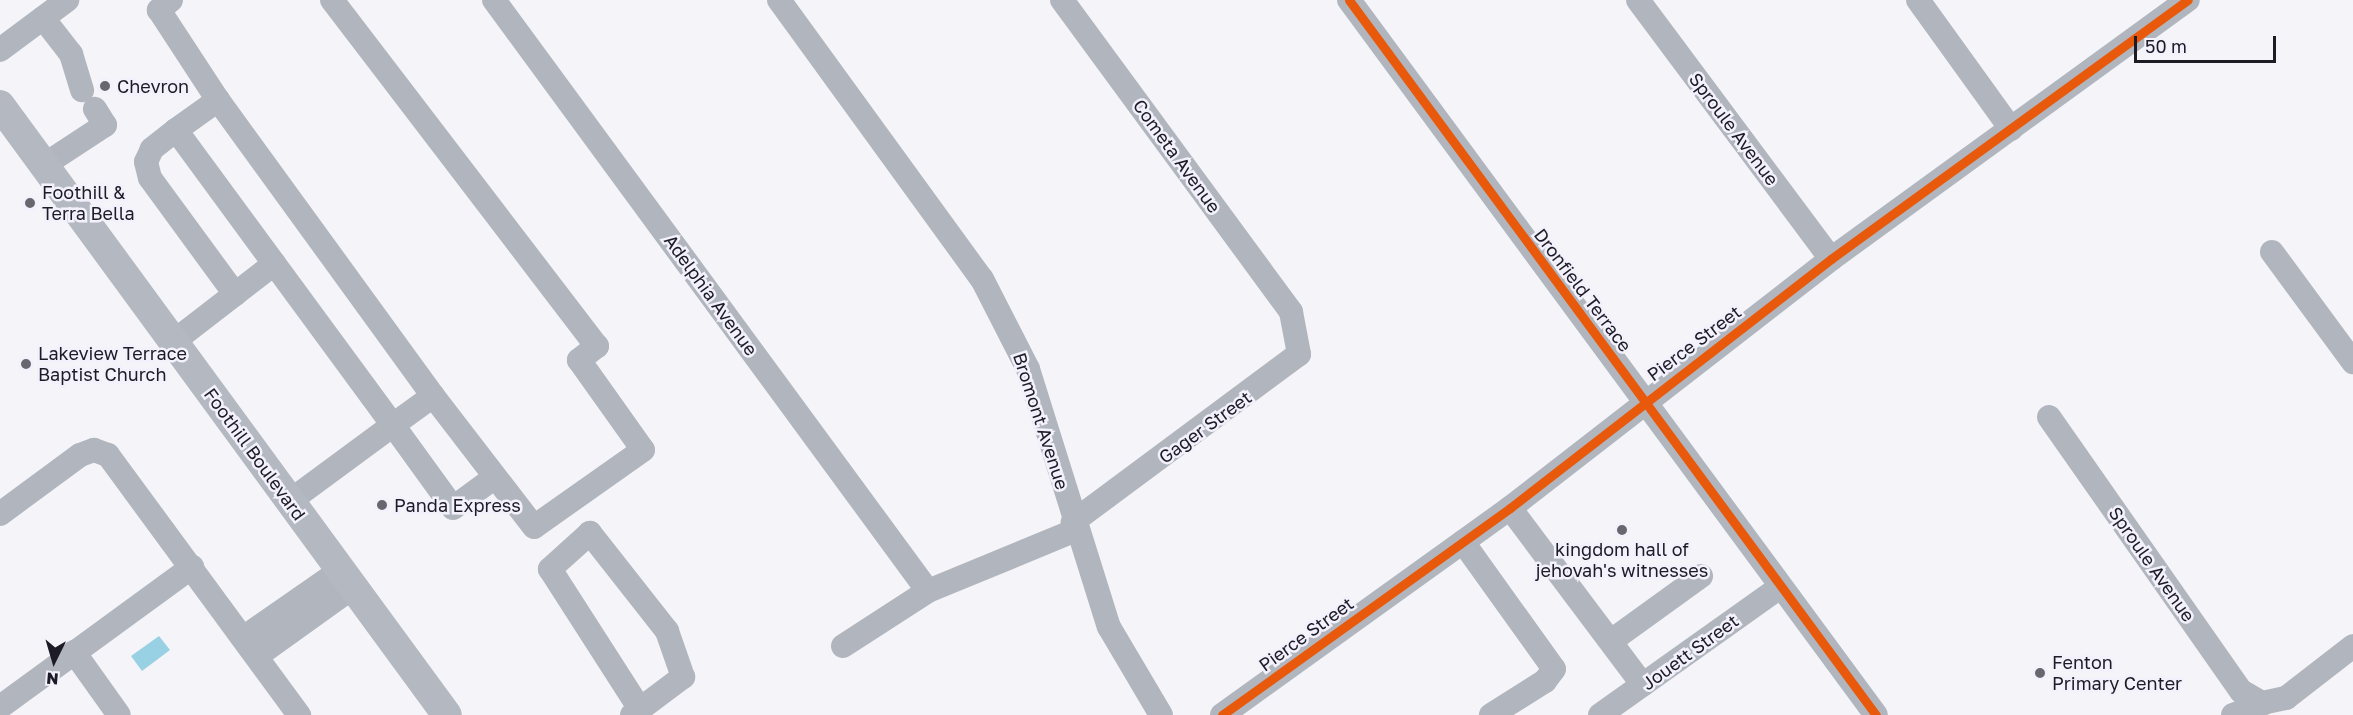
<!DOCTYPE html>
<html>
<head>
<meta charset="utf-8">
<style>
  body { margin:0 }
  #map { position:relative; width:2353px; height:715px; overflow:hidden; background:#f4f4f9; font-family:"Golos Text",sans-serif }
  div>[style] { position:absolute }
  .water>* { inset:0; background:#99d1e4 }
  .minor>* { height:24px; margin:-12px; padding:0 12px; transform-origin:12px; border-radius:12px; background:#b1b6be }
  .major>* { height:30px; margin:-15px; padding:0 15px; transform-origin:15px; border-radius:15px; background:#b3b8c1 }
  .cycleway>* { height:9px; margin:-4.5px; padding:0 4.5px; transform-origin:4.5px; border-radius:4.5px; background:#e8590c }
  .dots>* { width:16px; height:16px; translate:-50% -50%; box-sizing:border-box; border:3px solid #f2f1fc; border-radius:50% }
  span { translate:-50% -50%; white-space:nowrap; text-align:center; line-height:1.15; -webkit-text-stroke:5px #f2f1fc; paint-order:stroke }
  .poi-label { font-size:18px; color:#1d1b25 }
  .left { translate:0 -50%; text-align:left }
  .street-label { font-size:18px; color:#1d1b25 }
  .north { position:absolute; left:24px; top:631px; width:60px; height:60px; -webkit-text-stroke:4px #f2f1fc; paint-order:stroke; rotate:185deg; font-size:16px; font-weight:700; line-height:24px; text-align:center; color:#1d1b25 }
  .north::after { content:''; display:block; margin:auto; width:21px; height:27px; background:#1d1b25; clip-path:polygon(50% 0,100% 100%,50% 72%,0 100%) }
  .scale { position:absolute; left:2134px; top:36px; width:142px; height:27px; box-sizing:border-box; border:3px solid #1d1b25; border-top:0; padding-left:8px; font-size:18px; line-height:21px; white-space:nowrap; color:#1d1b25; -webkit-text-stroke:4px #f2f1fc; paint-order:stroke }
</style>
</head>
<body>
<div id="map">
  <div class="water">
    <i style="clip-path:polygon(159px 636px,170px 650px,142px 671px,131px 656px)"></i>
  </div>
  <div class="minor">
    <i style="left:171px;top:0;width:16px;rotate:140deg"></i>
    <i style="left:159px;top:10px;width:108px;rotate:56.8deg"></i>
    <i style="left:218px;top:100px;width:52px;rotate:144.5deg"></i>
    <i style="left:176px;top:130px;width:366px;rotate:53.7deg"></i>
    <i style="left:393px;top:425px;width:128px;rotate:143.6deg"></i>
    <i style="left:332px;top:0;width:436px;rotate:52.6deg"></i>
    <i style="left:597px;top:346px;width:23px;rotate:142deg"></i>
    <i style="left:579px;top:360px;width:110px;rotate:54.6deg"></i>
    <i style="left:643px;top:450px;width:133px;rotate:144.8deg"></i>
    <i style="left:534px;top:527px;width:165px;rotate:-127.6deg"></i>
    <i style="left:433px;top:396px;width:49px;rotate:144.1deg"></i>
    <i style="left:393px;top:425px;width:102px;rotate:54.1deg"></i>
    <i style="left:453px;top:508px;width:52px;rotate:-36.4deg"></i>
    <i style="left:494px;top:0;width:733px;rotate:53.71deg"></i>
    <i style="left:779px;top:0;width:345px;rotate:54deg"></i>
    <i style="left:982px;top:279px;width:101px;rotate:62.9deg"></i>
    <i style="left:1028px;top:369px;width:270px;rotate:72.6deg"></i>
    <i style="left:1109px;top:627px;width:102px;rotate:59.4deg"></i>
    <i style="left:1062px;top:0;width:387px;rotate:53.7deg"></i>
    <i style="left:1291px;top:312px;width:43px;rotate:79.2deg"></i>
    <i style="left:1299px;top:354px;width:282px;rotate:143.4deg"></i>
    <i style="left:1349px;top:0;width:888px;rotate:53.61deg"></i>
    <i style="left:1638px;top:0;width:323px;rotate:53.3deg"></i>
    <i style="left:1918px;top:0;width:159px;rotate:54.2deg"></i>
    <i style="left:43px;top:18px;width:46px;rotate:52.1deg"></i>
    <i style="left:71px;top:54px;width:38px;rotate:73deg"></i>
    <i style="left:0;top:50px;width:84px;rotate:-36.7deg"></i>
    <i style="left:218px;top:100px;width:366px;rotate:54deg"></i>
    <i style="left:176px;top:130px;width:31px;rotate:142deg"></i>
    <i style="left:152px;top:149px;width:14px;rotate:115deg"></i>
    <i style="left:146px;top:162px;width:16px;rotate:76deg"></i>
    <i style="left:150px;top:178px;width:144px;rotate:53.8deg"></i>
    <i style="left:44px;top:165px;width:73px;rotate:-33.3deg"></i>
    <i style="left:105px;top:125px;width:19px;rotate:-122deg"></i>
    <i style="left:2272px;top:252px;width:137px;rotate:53.6deg"></i>
    <i style="left:173px;top:342px;width:128px;rotate:-37.7deg"></i>
    <i style="left:2049px;top:417px;width:335px;rotate:55deg"></i>
    <i style="left:2241px;top:691px;width:24px;rotate:30deg"></i>
    <i style="left:2262px;top:703px;width:25px;rotate:-12deg"></i>
    <i style="left:2286px;top:698px;width:85px;rotate:-37.8deg"></i>
    <i style="left:1510px;top:508px;width:221px;rotate:53.1deg"></i>
    <i style="left:0;top:514px;width:99px;rotate:-36.4deg"></i>
    <i style="left:80px;top:455px;width:15px;rotate:-20deg"></i>
    <i style="left:94px;top:450px;width:15px;rotate:20deg"></i>
    <i style="left:108px;top:455px;width:323px;rotate:53.7deg"></i>
    <i style="left:1463px;top:542px;width:156px;rotate:54.4deg"></i>
    <i style="left:1554px;top:669px;width:15px;rotate:127deg"></i>
    <i style="left:1545px;top:681px;width:64px;rotate:147.8deg"></i>
    <i style="left:243px;top:638px;width:119px;rotate:-34.8deg"></i>
    <i style="left:1611px;top:641px;width:111px;rotate:-35.8deg"></i>
    <i style="left:843px;top:646px;width:101px;rotate:-32.9deg"></i>
    <i style="left:928px;top:591px;width:160px;rotate:-22.4deg"></i>
    <i style="left:74px;top:652px;width:77px;rotate:54.5deg"></i>
    <i style="left:257px;top:656px;width:118px;rotate:-35.7deg"></i>
    <i style="left:0;top:707px;width:238px;rotate:-36.1deg"></i>
    <i style="left:632px;top:715px;width:10px;rotate:-37deg"></i>
    <i style="left:640px;top:709px;width:54px;rotate:-36.7deg"></i>
    <i style="left:683px;top:677px;width:49px;rotate:-109.2deg"></i>
    <i style="left:667px;top:631px;width:125px;rotate:-128.2deg"></i>
    <i style="left:590px;top:533px;width:54px;rotate:138deg"></i>
    <i style="left:550px;top:569px;width:166px;rotate:57.3deg"></i>
    <i style="left:1222px;top:715px;width:355px;rotate:-35.7deg"></i>
    <i style="left:1510px;top:508px;width:406px;rotate:-37.8deg"></i>
    <i style="left:1831px;top:259px;width:441px;rotate:-36deg"></i>
    <i style="left:1600px;top:715px;width:221px;rotate:-35.4deg"></i>
    <i style="left:2233px;top:715px;width:33px;rotate:-21deg"></i>
  </div>
  <div class="major">
    <i style="left:0;top:105px;width:756px;rotate:53.77deg"></i>
  </div>
  <div class="cycleway">
    <i style="left:1349px;top:0;width:888px;rotate:53.61deg"></i>
    <i style="left:1222px;top:715px;width:355px;rotate:-35.7deg"></i>
    <i style="left:1510px;top:508px;width:406px;rotate:-37.8deg"></i>
    <i style="left:1831px;top:259px;width:441px;rotate:-36deg"></i>
  </div>
  <div class="dots">
    <i style="left:105px;top:86px;background:#68676f"></i>
    <i style="left:30px;top:203px;background:#68676f"></i>
    <i style="left:26px;top:364px;background:#68676f"></i>
    <i style="left:382px;top:505px;background:#68676f"></i>
    <i style="left:1622px;top:530px;background:#68676f"></i>
    <i style="left:2040px;top:673px;background:#68676f"></i>
  </div>
  <div class="poi-label">
    <span class="left" style="left:117px;top:86px">Chevron</span>
    <span class="left" style="left:42px;top:203px">Foothill &amp;<br>Terra Bella</span>
    <span class="left" style="left:38px;top:364px">Lakeview Terrace<br>Baptist Church</span>
    <span class="left" style="left:394px;top:505px">Panda Express</span>
    <span style="left:1622px;top:560px">kingdom hall of<br>jehovah's witnesses</span>
    <span class="left" style="left:2052px;top:673px">Fenton<br>Primary Center</span>
  </div>
  <div class="street-label">
    <span style="left:1734px;top:129px;rotate:53deg">Sproule Avenue</span>
    <span style="left:1177px;top:156px;rotate:54deg">Cometa Avenue</span>
    <span style="left:1583px;top:290px;rotate:53deg">Dronfield Terrace</span>
    <span style="left:711px;top:295px;rotate:54deg">Adelphia Avenue</span>
    <span style="left:1694px;top:343px;rotate:-37deg">Pierce Street</span>
    <span style="left:1041px;top:421px;rotate:72deg">Bromont Avenue</span>
    <span style="left:1205px;top:427px;rotate:-36deg">Gager Street</span>
    <span style="left:255px;top:454px;rotate:54deg">Foothill Boulevard</span>
    <span style="left:2152px;top:564px;rotate:55deg">Sproule Avenue</span>
    <span style="left:1306px;top:634px;rotate:-36deg">Pierce Street</span>
    <span style="left:1690px;top:652px;rotate:-36deg">Jouett Street</span>
  </div>
  <div class="north">N</div>
  <div class="scale">50 m</div>
</div>
</body>
</html>
